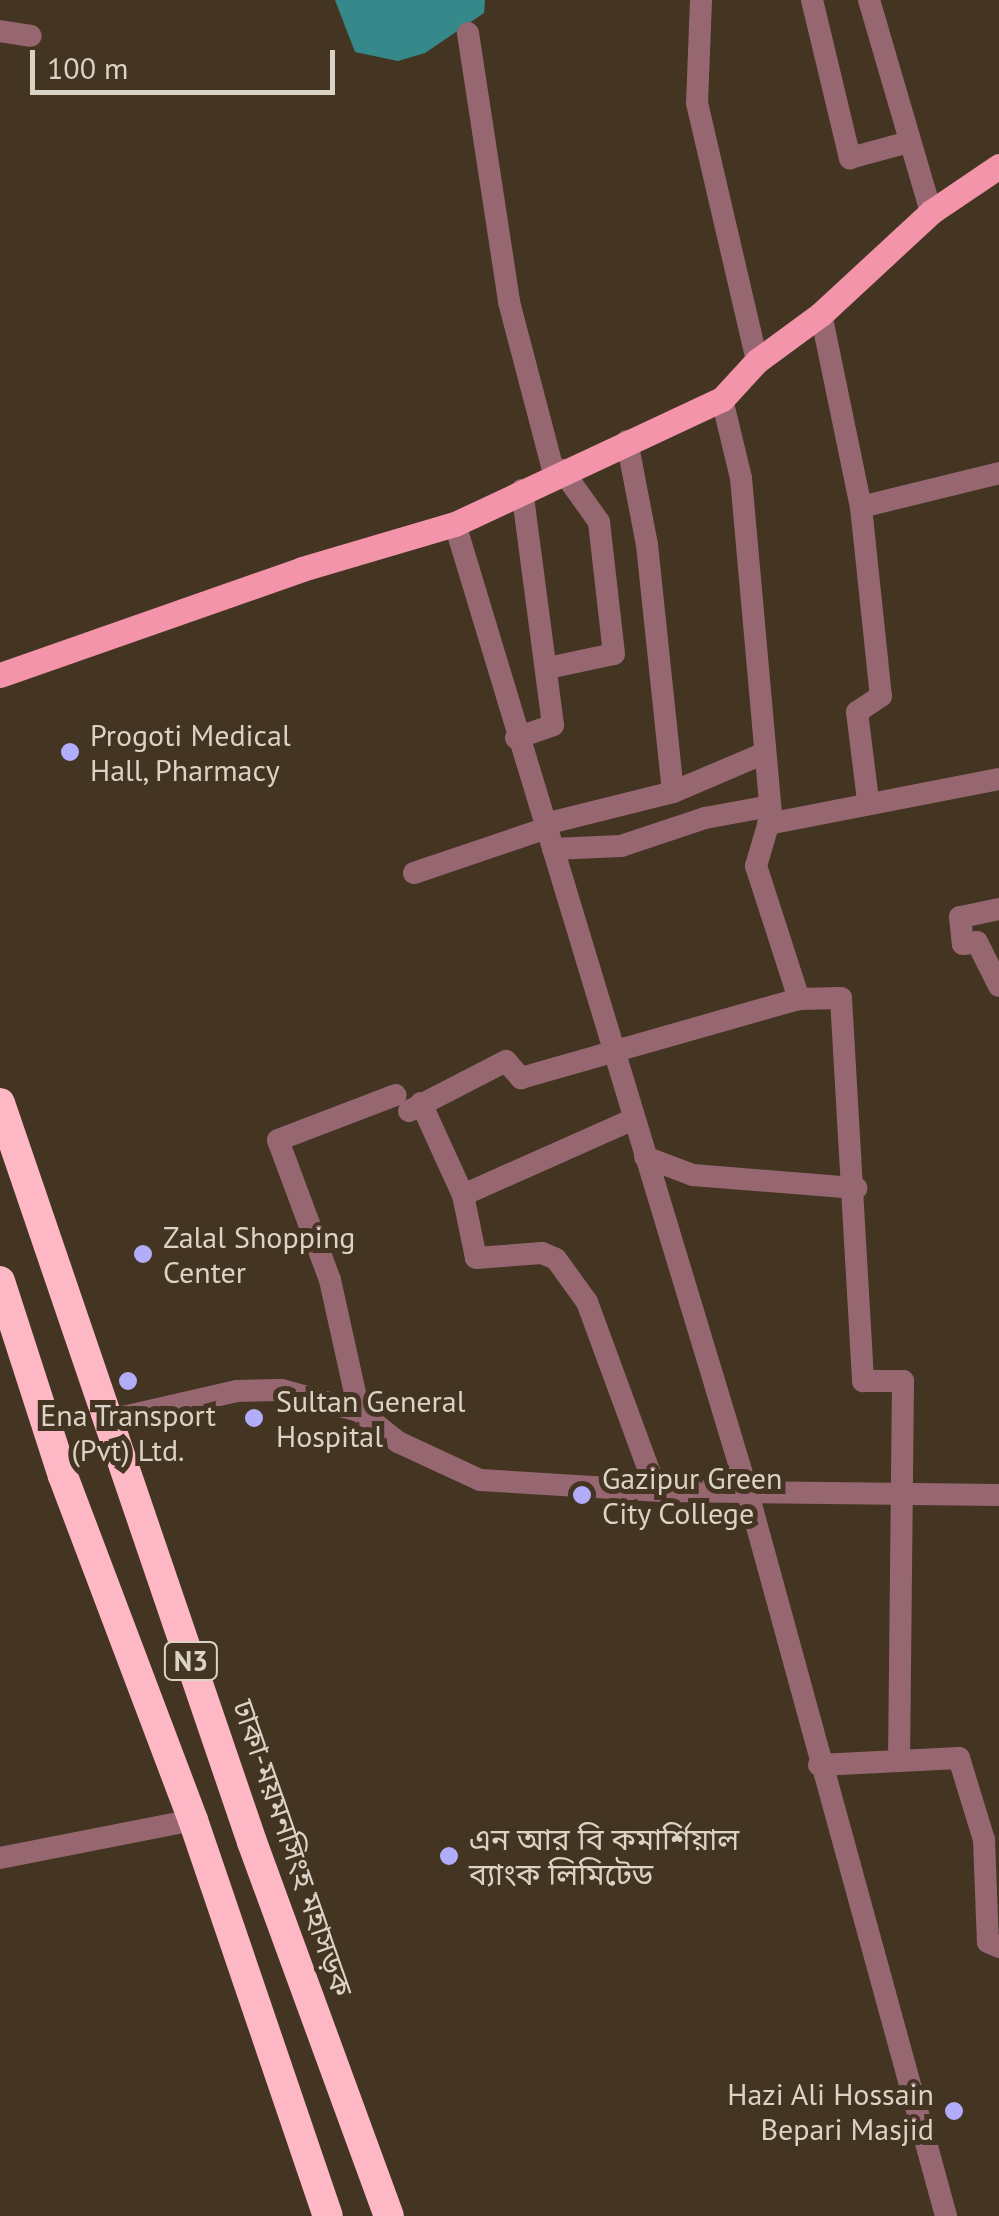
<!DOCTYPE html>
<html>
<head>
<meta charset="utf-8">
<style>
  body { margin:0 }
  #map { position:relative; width:999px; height:2216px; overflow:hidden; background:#443522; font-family:"PT Sans","Noto Sans Bengali",sans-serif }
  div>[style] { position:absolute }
  .water>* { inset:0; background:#36898b }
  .minor>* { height:22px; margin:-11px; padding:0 11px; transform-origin:11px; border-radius:11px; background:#976771 }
  .major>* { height:25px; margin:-12.5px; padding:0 12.5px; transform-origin:12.5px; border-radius:12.5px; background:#f494aa }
  .highway>* { height:30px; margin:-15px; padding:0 15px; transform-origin:15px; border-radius:15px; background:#fdb7c5 }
  .dots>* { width:28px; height:28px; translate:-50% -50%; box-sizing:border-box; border:5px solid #443522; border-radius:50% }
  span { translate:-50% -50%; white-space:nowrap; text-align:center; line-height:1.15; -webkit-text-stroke:10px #443522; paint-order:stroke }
  .shield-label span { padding:2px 8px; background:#443522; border:2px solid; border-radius:8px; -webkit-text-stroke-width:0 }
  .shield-label { font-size:28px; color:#dcd3c7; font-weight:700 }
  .poi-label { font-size:30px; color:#dcd3c7 }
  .left { translate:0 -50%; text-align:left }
  .right { translate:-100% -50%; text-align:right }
  .street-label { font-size:30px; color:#dcd3c7 }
  .scale { position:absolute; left:30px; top:50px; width:305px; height:45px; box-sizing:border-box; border:5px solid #dcd3c7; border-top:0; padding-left:12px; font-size:30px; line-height:35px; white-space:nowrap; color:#dcd3c7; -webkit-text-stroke:8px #443522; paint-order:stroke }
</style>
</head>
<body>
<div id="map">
  <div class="water">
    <i style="clip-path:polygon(335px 0,485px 0,484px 13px,425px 53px,398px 61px,355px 52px)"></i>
  </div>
  <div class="minor">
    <i style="left:701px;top:0;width:103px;rotate:92.2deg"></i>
    <i style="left:697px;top:103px;width:265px;rotate:76.9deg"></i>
    <i style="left:812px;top:0;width:163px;rotate:76.5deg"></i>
    <i style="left:850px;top:158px;width:61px;rotate:-15.2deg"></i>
    <i style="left:869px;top:0;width:221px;rotate:73.7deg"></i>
    <i style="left:0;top:31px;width:31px;rotate:9deg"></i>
    <i style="left:468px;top:33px;width:272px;rotate:81.3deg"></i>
    <i style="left:509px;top:302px;width:178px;rotate:75.3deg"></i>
    <i style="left:821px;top:314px;width:197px;rotate:78.3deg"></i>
    <i style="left:861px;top:507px;width:190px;rotate:84deg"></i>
    <i style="left:881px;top:696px;width:29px;rotate:146deg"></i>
    <i style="left:857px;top:712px;width:89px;rotate:82.9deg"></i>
    <i style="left:722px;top:399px;width:81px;rotate:76.5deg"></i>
    <i style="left:741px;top:478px;width:338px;rotate:84.9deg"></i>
    <i style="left:771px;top:815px;width:53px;rotate:106.4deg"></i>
    <i style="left:756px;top:866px;width:140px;rotate:72.1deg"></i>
    <i style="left:799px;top:999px;width:42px;rotate:-1.4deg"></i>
    <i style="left:841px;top:998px;width:384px;rotate:86.7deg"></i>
    <i style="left:863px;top:1381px;width:40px"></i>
    <i style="left:903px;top:1381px;width:379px;rotate:90.6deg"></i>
    <i style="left:627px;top:441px;width:106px;rotate:79.1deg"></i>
    <i style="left:647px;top:545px;width:248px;rotate:84deg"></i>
    <i style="left:861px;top:507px;width:142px;rotate:-13.8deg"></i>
    <i style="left:455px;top:524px;width:1009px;rotate:73.18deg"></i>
    <i style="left:747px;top:1490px;width:753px;rotate:74.67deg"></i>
    <i style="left:548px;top:668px;width:67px;rotate:-12deg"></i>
    <i style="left:614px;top:654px;width:133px;rotate:-96.5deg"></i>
    <i style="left:599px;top:522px;width:64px;rotate:-125.4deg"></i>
    <i style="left:516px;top:738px;width:39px;rotate:-19deg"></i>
    <i style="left:553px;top:725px;width:237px;rotate:-97.5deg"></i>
    <i style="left:545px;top:824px;width:132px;rotate:-14deg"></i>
    <i style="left:673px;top:792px;width:100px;rotate:-23deg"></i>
    <i style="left:768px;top:824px;width:235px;rotate:-11deg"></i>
    <i style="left:553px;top:849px;width:68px;rotate:-2.5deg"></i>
    <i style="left:621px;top:846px;width:89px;rotate:-18.4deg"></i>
    <i style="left:705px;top:818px;width:66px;rotate:-10.5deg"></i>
    <i style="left:414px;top:873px;width:140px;rotate:-18.7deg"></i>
    <i style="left:999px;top:909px;width:40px;rotate:168deg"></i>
    <i style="left:960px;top:917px;width:27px;rotate:84deg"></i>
    <i style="left:963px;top:944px;width:14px;rotate:-8deg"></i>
    <i style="left:977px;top:942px;width:49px;rotate:63.4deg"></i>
    <i style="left:421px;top:1103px;width:101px;rotate:65.5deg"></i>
    <i style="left:463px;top:1195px;width:64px;rotate:78.3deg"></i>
    <i style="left:476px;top:1258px;width:66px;rotate:-4.3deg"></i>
    <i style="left:542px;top:1253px;width:15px;rotate:23deg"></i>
    <i style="left:556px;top:1259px;width:53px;rotate:54.2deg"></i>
    <i style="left:587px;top:1302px;width:200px;rotate:69.8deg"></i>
    <i style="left:409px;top:1111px;width:109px;rotate:-27.3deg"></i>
    <i style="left:506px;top:1061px;width:23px;rotate:49deg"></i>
    <i style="left:521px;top:1078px;width:289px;rotate:-15.9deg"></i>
    <i style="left:645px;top:1157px;width:51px;rotate:20.6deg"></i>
    <i style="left:693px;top:1175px;width:164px;rotate:4.6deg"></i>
    <i style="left:463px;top:1195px;width:187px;rotate:-24deg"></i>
    <i style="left:359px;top:1411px;width:134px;rotate:-102.5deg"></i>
    <i style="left:330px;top:1280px;width:149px;rotate:-110.4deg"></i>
    <i style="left:278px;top:1140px;width:126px;rotate:-20.9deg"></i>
    <i style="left:110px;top:1420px;width:130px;rotate:-12.9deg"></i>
    <i style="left:237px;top:1391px;width:45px;rotate:-1.3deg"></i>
    <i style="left:282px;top:1390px;width:80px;rotate:15.3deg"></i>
    <i style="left:359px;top:1411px;width:50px;rotate:38.5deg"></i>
    <i style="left:398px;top:1442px;width:90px;rotate:24.9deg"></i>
    <i style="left:480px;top:1480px;width:182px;rotate:3.5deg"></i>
    <i style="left:662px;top:1491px;width:337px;rotate:0.7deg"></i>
    <i style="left:819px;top:1765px;width:140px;rotate:-2.9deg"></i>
    <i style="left:959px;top:1758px;width:86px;rotate:73deg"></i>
    <i style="left:984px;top:1840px;width:102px;rotate:87.8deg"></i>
    <i style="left:988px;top:1942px;width:12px;rotate:24deg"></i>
    <i style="left:0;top:1858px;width:197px;rotate:-11.1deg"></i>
  </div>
  <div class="major">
    <i style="left:0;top:675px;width:320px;rotate:-19.3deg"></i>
    <i style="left:302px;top:569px;width:159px;rotate:-16.4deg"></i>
    <i style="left:455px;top:524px;width:295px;rotate:-25.1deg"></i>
    <i style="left:722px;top:399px;width:52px;rotate:-47.4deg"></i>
    <i style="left:757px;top:361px;width:79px;rotate:-36.3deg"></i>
    <i style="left:821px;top:314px;width:150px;rotate:-42.8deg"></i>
    <i style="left:931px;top:212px;width:82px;rotate:-34.1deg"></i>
  </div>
  <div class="highway">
    <i style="left:0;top:1103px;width:781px;rotate:71.17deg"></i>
    <i style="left:252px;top:1842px;width:398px;rotate:69.9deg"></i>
    <i style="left:0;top:1281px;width:205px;rotate:72.1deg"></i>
    <i style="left:63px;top:1476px;width:368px;rotate:69.3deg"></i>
    <i style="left:193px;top:1820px;width:418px;rotate:71.2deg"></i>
  </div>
  <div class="dots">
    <i style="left:70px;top:752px;background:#b1adfa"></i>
    <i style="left:143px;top:1254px;background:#b1adfa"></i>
    <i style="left:128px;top:1381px;background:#b1adfa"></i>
    <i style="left:254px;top:1418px;background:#b1adfa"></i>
    <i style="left:582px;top:1495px;background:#b1adfa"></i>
    <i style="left:449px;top:1856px;background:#b1adfa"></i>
    <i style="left:954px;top:2111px;background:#b1adfa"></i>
  </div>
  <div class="shield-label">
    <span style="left:191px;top:1661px">N3</span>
  </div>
  <div class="poi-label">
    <span class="left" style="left:90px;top:752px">Progoti Medical<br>Hall, Pharmacy</span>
    <span class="left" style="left:163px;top:1254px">Zalal Shopping<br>Center</span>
    <span class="left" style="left:276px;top:1418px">Sultan General<br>Hospital</span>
    <span style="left:128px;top:1432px">Ena Transport<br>(Pvt) Ltd.</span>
    <span class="left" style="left:602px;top:1495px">Gazipur Green<br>City College</span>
    <span class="left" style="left:469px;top:1856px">এন আর বি কমার্শিয়াল<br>ব্যাংক লিমিটেড</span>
    <span class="right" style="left:934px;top:2111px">Hazi Ali Hossain<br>Bepari Masjid</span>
  </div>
  <div class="street-label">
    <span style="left:293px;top:1848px;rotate:71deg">ঢাকা-ময়মনসিংহ মহাসড়ক</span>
  </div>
  <div class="scale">100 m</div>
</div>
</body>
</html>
